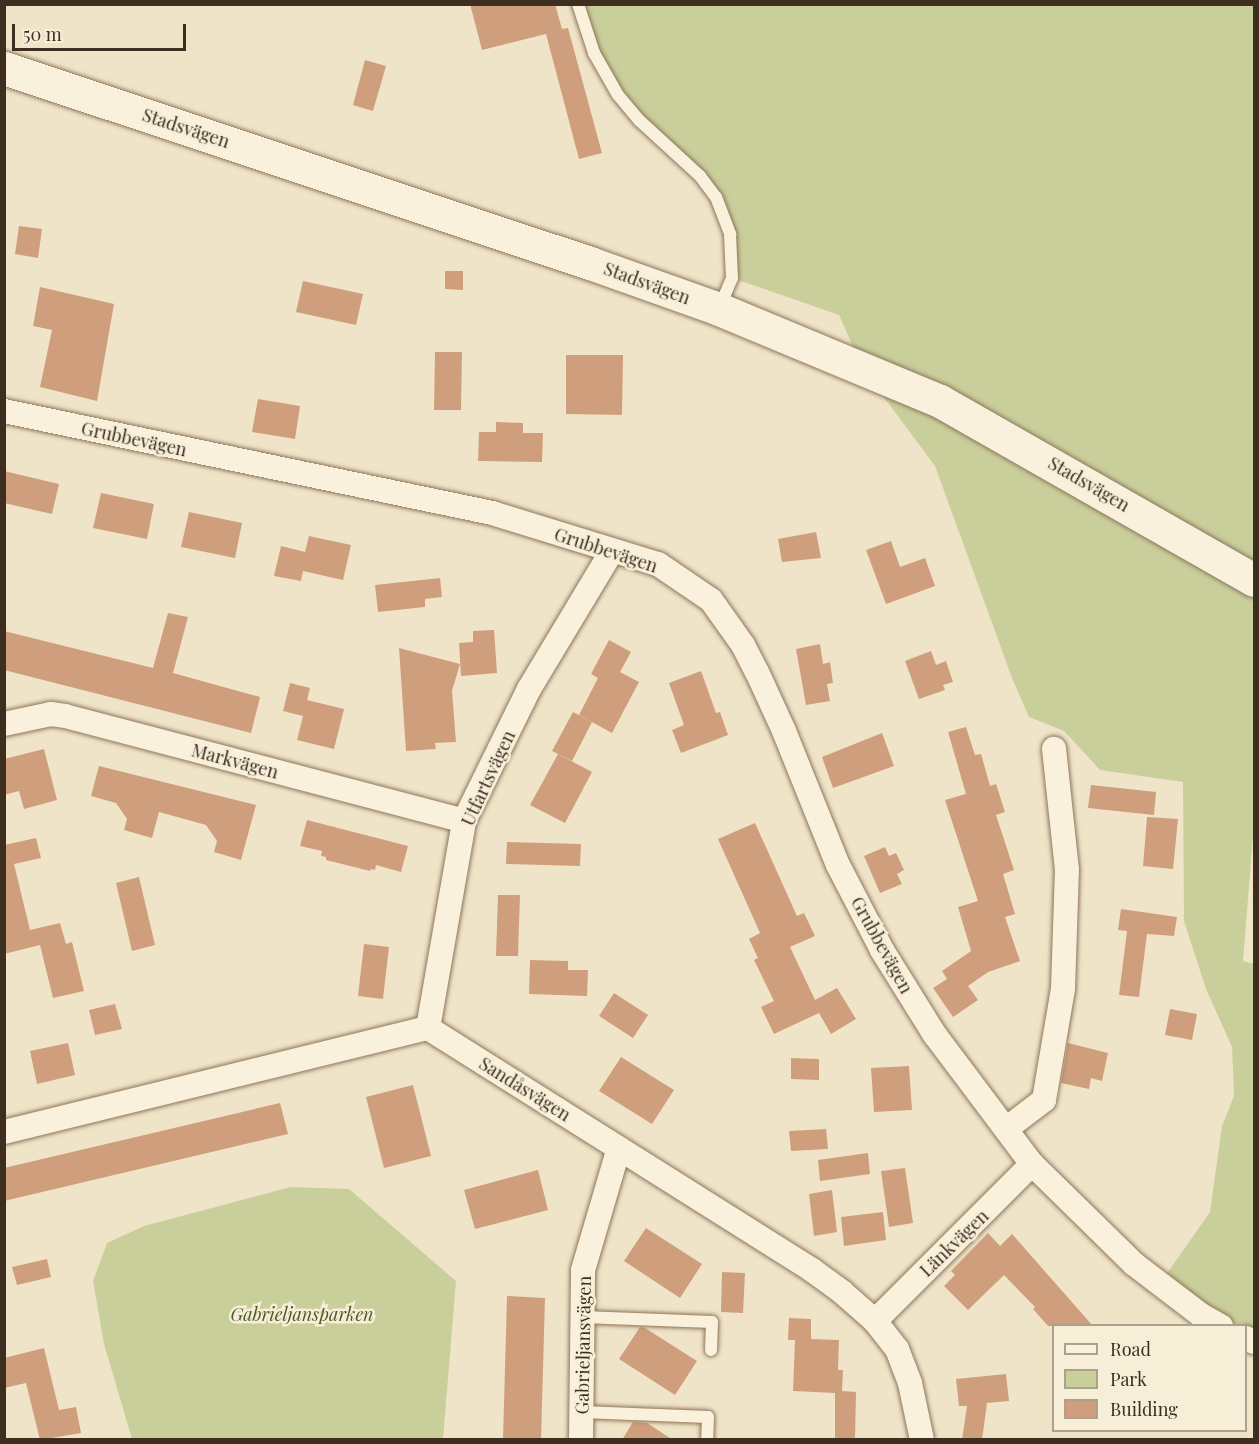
<!DOCTYPE html>
<html>
<head>
<meta charset="utf-8">
<style>
  body { margin:0 }
  #map { position:relative; width:1259px; height:1444px; overflow:hidden; background:#f0e4c8; font-family:"Playfair Display",serif }
  div>[style] { position:absolute }
  .green>* { inset:0; background:#c9cf9b }
  .building>* { inset:0; background:#cf9f7d }
  .roads { filter:drop-shadow(0 0 2px #8d765c) drop-shadow(0 0 2px #8d765c) }
  .lane>* { height:12px; margin:-6px; padding:0 6px; transform-origin:6px; border-radius:6px; background:#faf1dc }
  .street>* { height:24px; margin:-12px; padding:0 12px; transform-origin:12px; border-radius:12px; background:#faf1dc }
  .secondary>* { height:33px; margin:-16.5px; padding:0 16.5px; transform-origin:16.5px; border-radius:16.5px; background:#faf1dc }
  span { translate:-50% -50%; white-space:nowrap; text-align:center; line-height:1.15; -webkit-text-stroke:5px #f7eed8; paint-order:stroke }
  .street-label { font-size:18px; color:#3d2e20 }
  .park-label { font-size:18px; color:#4d5a26; font-style:italic }
  .frame { position:absolute; inset:0; border:6px solid #3d2e20; pointer-events:none }
  .legend { position:absolute; left:1052px; top:1324px; width:195px; height:108px; box-sizing:border-box; background:#f7eed8; border:2px solid #ada18e; margin:0; padding:8px 10px; list-style:none; font-size:18px; color:#3d2e20 }
  .legend li { display:flex; align-items:center; gap:12px; height:30px }
  .legend b { width:30px; border:2px solid #ada18e }
  .scale { position:absolute; left:12px; top:24px; width:174px; height:27px; box-sizing:border-box; border:3px solid #3d2e20; border-top:0; padding-left:8px; font-size:18px; line-height:21px; white-space:nowrap; color:#3d2e20; -webkit-text-stroke:4px #f7eed8; paint-order:stroke }
</style>
</head>
<body>
<div id="map">
  <div class="green">
    <i style="clip-path:polygon(578px 5px,1254px 5px,1254px 823px,1243px 961px,1254px 964px,1254px 1318px,1251px 1341px,1246px 1338px,1246px 1326px,1221px 1325px,1159px 1285px,1210px 1212px,1222px 1126px,1234px 1096px,1232px 1047px,1206px 989px,1184px 921px,1183px 782px,1100px 770px,1064px 731px,1029px 717px,1012px 678px,935px 466px,863px 369px,839px 315px,732px 278px,730px 234px,716px 197px,618px 95px)"></i>
    <i style="clip-path:polygon(291px 1187px,349px 1189px,456px 1281px,443px 1439px,132px 1439px,104px 1344px,93px 1281px,107px 1243px,144px 1226px)"></i>
  </div>
  <div class="building">
    <i style="clip-path:polygon(470px 4px,555px 4px,562px 29px,568px 28px,602px 153px,579px 159px,546px 34px,482px 50px)"></i>
    <i style="clip-path:polygon(365px 60px,386px 66px,373px 111px,353px 105px)"></i>
    <i style="clip-path:polygon(19px 226px,42px 229px,38px 258px,15px 254px)"></i>
    <i style="clip-path:polygon(445px 271px,463px 271px,463px 290px,445px 289px)"></i>
    <i style="clip-path:polygon(303px 281px,363px 294px,356px 325px,296px 312px)"></i>
    <i style="clip-path:polygon(40px 287px,114px 304px,97px 401px,40px 387px,52px 330px,33px 326px)"></i>
    <i style="clip-path:polygon(435px 352px,462px 352px,461px 410px,434px 410px)"></i>
    <i style="clip-path:polygon(566px 355px,623px 355px,622px 415px,566px 414px)"></i>
    <i style="clip-path:polygon(258px 399px,300px 406px,295px 439px,252px 432px)"></i>
    <i style="clip-path:polygon(496px 422px,523px 423px,523px 433px,543px 433px,542px 462px,478px 461px,479px 432px,496px 432px)"></i>
    <i style="clip-path:polygon(4px 471px,59px 484px,52px 514px,4px 503px)"></i>
    <i style="clip-path:polygon(101px 493px,154px 504px,147px 539px,93px 528px)"></i>
    <i style="clip-path:polygon(189px 512px,242px 523px,235px 558px,181px 547px)"></i>
    <i style="clip-path:polygon(816px 532px,821px 558px,782px 562px,778px 539px)"></i>
    <i style="clip-path:polygon(309px 536px,351px 545px,343px 580px,303px 571px,301px 581px,274px 576px,281px 546px,305px 552px)"></i>
    <i style="clip-path:polygon(891px 541px,900px 567px,925px 558px,935px 586px,886px 604px,866px 550px)"></i>
    <i style="clip-path:polygon(440px 578px,442px 597px,425px 599px,425px 607px,378px 612px,375px 585px)"></i>
    <i style="clip-path:polygon(168px 613px,188px 617px,173px 673px,260px 697px,251px 733px,4px 670px,4px 631px,153px 668px)"></i>
    <i style="clip-path:polygon(494px 630px,497px 673px,461px 676px,459px 643px,473px 642px,473px 631px)"></i>
    <i style="clip-path:polygon(609px 640px,631px 652px,620px 672px,639px 682px,612px 733px,579px 715px,598px 678px,591px 674px)"></i>
    <i style="clip-path:polygon(820px 644px,823px 664px,830px 662px,833px 683px,827px 684px,830px 701px,806px 705px,796px 649px)"></i>
    <i style="clip-path:polygon(399px 648px,460px 664px,452px 691px,456px 742px,435px 743px,436px 749px,406px 751px)"></i>
    <i style="clip-path:polygon(931px 651px,936px 665px,946px 661px,953px 682px,943px 685px,945px 690px,919px 699px,905px 661px)"></i>
    <i style="clip-path:polygon(701px 671px,716px 713px,720px 712px,728px 735px,681px 753px,672px 730px,684px 725px,669px 683px)"></i>
    <i style="clip-path:polygon(290px 683px,310px 688px,307px 700px,344px 709px,334px 749px,297px 740px,303px 716px,283px 711px)"></i>
    <i style="clip-path:polygon(573px 712px,592px 722px,572px 761px,552px 751px)"></i>
    <i style="clip-path:polygon(966px 727px,975px 755px,981px 754px,990px 786px,996px 784px,1005px 812px,996px 815px,1014px 870px,1003px 874px,1015px 914px,1005px 917px,1020px 961px,988px 972px,968px 986px,978px 1000px,953px 1017px,933px 988px,947px 979px,942px 971px,971px 951px,958px 907px,978px 901px,945px 800px,966px 794px,948px 732px)"></i>
    <i style="clip-path:polygon(882px 733px,894px 766px,833px 788px,822px 757px)"></i>
    <i style="clip-path:polygon(44px 749px,57px 800px,24px 809px,19px 791px,4px 795px,4px 759px)"></i>
    <i style="clip-path:polygon(558px 754px,592px 772px,565px 823px,530px 805px)"></i>
    <i style="clip-path:polygon(99px 766px,256px 805px,241px 860px,214px 852px,217px 841px,206px 825px,159px 812px,152px 838px,124px 830px,127px 819px,116px 803px,91px 796px)"></i>
    <i style="clip-path:polygon(1091px 785px,1156px 792px,1154px 815px,1088px 808px)"></i>
    <i style="clip-path:polygon(1147px 817px,1178px 819px,1173px 869px,1143px 866px)"></i>
    <i style="clip-path:polygon(307px 820px,408px 846px,401px 872px,376px 865px,375px 870px,371px 869px,370px 871px,326px 860px,326px 857px,321px 856px,322px 851px,300px 846px)"></i>
    <i style="clip-path:polygon(755px 823px,797px 916px,804px 913px,815px 936px,790px 947px,815px 1000px,837px 988px,856px 1019px,831px 1034px,819px 1013px,774px 1034px,761px 1007px,774px 1001px,754px 960px,758px 958px,749px 939px,760px 933px,718px 839px)"></i>
    <i style="clip-path:polygon(36px 838px,41px 858px,14px 864px,30px 930px,60px 923px,66px 944px,72px 942px,84px 991px,53px 998px,40px 945px,4px 954px,4px 845px)"></i>
    <i style="clip-path:polygon(507px 842px,581px 844px,580px 866px,506px 864px)"></i>
    <i style="clip-path:polygon(885px 847px,889px 856px,896px 853px,904px 870px,897px 874px,902px 884px,880px 893px,864px 856px)"></i>
    <i style="clip-path:polygon(139px 877px,155px 945px,132px 951px,116px 883px)"></i>
    <i style="clip-path:polygon(498px 895px,520px 895px,518px 956px,496px 956px)"></i>
    <i style="clip-path:polygon(1121px 909px,1177px 917px,1174px 936px,1147px 934px,1139px 997px,1119px 995px,1127px 931px,1118px 930px)"></i>
    <i style="clip-path:polygon(364px 944px,389px 947px,383px 999px,358px 996px)"></i>
    <i style="clip-path:polygon(530px 960px,568px 961px,568px 970px,588px 970px,587px 996px,529px 994px)"></i>
    <i style="clip-path:polygon(614px 993px,648px 1015px,633px 1038px,599px 1016px)"></i>
    <i style="clip-path:polygon(115px 1004px,122px 1029px,95px 1035px,89px 1010px)"></i>
    <i style="clip-path:polygon(1170px 1009px,1197px 1014px,1192px 1040px,1165px 1035px)"></i>
    <i style="clip-path:polygon(68px 1043px,75px 1075px,37px 1084px,30px 1051px)"></i>
    <i style="clip-path:polygon(1068px 1043px,1108px 1053px,1102px 1081px,1091px 1078px,1089px 1089px,1061px 1083px)"></i>
    <i style="clip-path:polygon(621px 1057px,674px 1090px,652px 1124px,599px 1091px)"></i>
    <i style="clip-path:polygon(791px 1058px,819px 1059px,819px 1080px,791px 1079px)"></i>
    <i style="clip-path:polygon(909px 1066px,912px 1110px,874px 1112px,871px 1068px)"></i>
    <i style="clip-path:polygon(413px 1085px,431px 1156px,384px 1168px,366px 1097px)"></i>
    <i style="clip-path:polygon(280px 1103px,288px 1134px,4px 1201px,4px 1168px)"></i>
    <i style="clip-path:polygon(826px 1129px,828px 1149px,791px 1151px,789px 1131px)"></i>
    <i style="clip-path:polygon(868px 1153px,870px 1174px,820px 1181px,818px 1160px)"></i>
    <i style="clip-path:polygon(905px 1168px,913px 1223px,889px 1227px,881px 1171px)"></i>
    <i style="clip-path:polygon(538px 1170px,548px 1210px,475px 1229px,464px 1190px)"></i>
    <i style="clip-path:polygon(832px 1190px,837px 1232px,814px 1236px,809px 1194px)"></i>
    <i style="clip-path:polygon(883px 1212px,886px 1240px,844px 1246px,841px 1217px)"></i>
    <i style="clip-path:polygon(646px 1228px,702px 1264px,680px 1298px,624px 1261px)"></i>
    <i style="clip-path:polygon(988px 1233px,1000px 1246px,1012px 1234px,1093px 1326px,1048px 1326px,1033px 1309px,1035px 1307px,1004px 1275px,968px 1310px,944px 1286px,955px 1275px,951px 1271px)"></i>
    <i style="clip-path:polygon(47px 1259px,51px 1277px,17px 1285px,12px 1267px)"></i>
    <i style="clip-path:polygon(722px 1272px,745px 1273px,743px 1313px,721px 1312px)"></i>
    <i style="clip-path:polygon(507px 1296px,545px 1298px,541px 1440px,503px 1439px)"></i>
    <i style="clip-path:polygon(789px 1318px,811px 1319px,811px 1339px,839px 1340px,838px 1370px,843px 1370px,842px 1391px,856px 1392px,855px 1440px,835px 1440px,835px 1393px,793px 1391px,795px 1340px,788px 1340px)"></i>
    <i style="clip-path:polygon(640px 1327px,645px 1328px,697px 1361px,675px 1395px,619px 1359px)"></i>
    <i style="clip-path:polygon(44px 1348px,59px 1410px,76px 1407px,81px 1433px,40px 1440px,26px 1383px,4px 1388px,4px 1358px)"></i>
    <i style="clip-path:polygon(1006px 1374px,1009px 1401px,987px 1403px,982px 1440px,962px 1440px,967px 1406px,959px 1406px,956px 1379px)"></i>
    <i style="clip-path:polygon(633px 1422px,647px 1423px,673px 1440px,622px 1440px)"></i>
  </div>
  <div class="roads">
    <div class="lane">
      <i style="left:578px;top:4px;width:52px;rotate:71.9deg"></i>
      <i style="left:594px;top:53px;width:48px;rotate:60.3deg"></i>
      <i style="left:618px;top:95px;width:33px;rotate:50deg"></i>
      <i style="left:639px;top:120px;width:83px;rotate:42.6deg"></i>
      <i style="left:700px;top:176px;width:26px;rotate:53deg"></i>
      <i style="left:716px;top:197px;width:40px;rotate:69deg"></i>
      <i style="left:730px;top:234px;width:44px;rotate:87.4deg"></i>
      <i style="left:732px;top:278px;width:34px;rotate:113deg"></i>
      <i style="left:583px;top:1317px;width:129px;rotate:2.2deg"></i>
      <i style="left:712px;top:1322px;width:28px;rotate:92deg"></i>
      <i style="left:582px;top:1412px;width:126px;rotate:2.3deg"></i>
      <i style="left:708px;top:1417px;width:23px;rotate:92deg"></i>
    </div>
    <div class="street">
      <i style="left:4px;top:411px;width:499px;rotate:11.8deg"></i>
      <i style="left:492px;top:513px;width:174px;rotate:17.1deg"></i>
      <i style="left:658px;top:564px;width:64px;rotate:34.2deg"></i>
      <i style="left:711px;top:600px;width:55px;rotate:54.6deg"></i>
      <i style="left:743px;top:645px;width:30px;rotate:63deg"></i>
      <i style="left:757px;top:672px;width:65px;rotate:65.4deg"></i>
      <i style="left:784px;top:731px;width:144px;rotate:68.1deg"></i>
      <i style="left:838px;top:865px;width:96px;rotate:62.6deg"></i>
      <i style="left:882px;top:950px;width:100px;rotate:58.1deg"></i>
      <i style="left:935px;top:1035px;width:161px;rotate:53.1deg"></i>
      <i style="left:1032px;top:1164px;width:143px;rotate:44.4deg"></i>
      <i style="left:1134px;top:1264px;width:84px;rotate:37.3deg"></i>
      <i style="left:1201px;top:1315px;width:23px;rotate:29deg"></i>
      <i style="left:4px;top:724px;width:48px;rotate:-12deg"></i>
      <i style="left:51px;top:714px;width:14px;rotate:8deg"></i>
      <i style="left:65px;top:716px;width:413px;rotate:14.7deg"></i>
      <i style="left:428px;top:1028px;width:210px;rotate:-80.1deg"></i>
      <i style="left:464px;top:821px;width:147px;rotate:-63.8deg"></i>
      <i style="left:529px;top:689px;width:161px;rotate:-59deg"></i>
      <i style="left:1006px;top:1129px;width:48px;rotate:-37.3deg"></i>
      <i style="left:1044px;top:1100px;width:113px;rotate:-80.3deg"></i>
      <i style="left:1063px;top:989px;width:119px;rotate:-88.1deg"></i>
      <i style="left:1067px;top:870px;width:122px;rotate:-96.1deg"></i>
      <i style="left:4px;top:1132px;width:437px;rotate:-13.8deg"></i>
      <i style="left:428px;top:1028px;width:454px;rotate:32.2deg"></i>
      <i style="left:812px;top:1270px;width:37px;rotate:36deg"></i>
      <i style="left:842px;top:1292px;width:44px;rotate:41.3deg"></i>
      <i style="left:875px;top:1321px;width:36px;rotate:52deg"></i>
      <i style="left:897px;top:1349px;width:36px;rotate:69deg"></i>
      <i style="left:910px;top:1383px;width:58px;rotate:78.1deg"></i>
      <i style="left:875px;top:1321px;width:222px;rotate:-45deg"></i>
      <i style="left:1246px;top:1338px;width:9px;rotate:27deg"></i>
      <i style="left:581px;top:1440px;width:170px;rotate:-89.3deg"></i>
      <i style="left:583px;top:1270px;width:127px;rotate:-73.6deg"></i>
    </div>
    <div class="secondary">
      <i style="left:4px;top:68px;width:618px;rotate:18.41deg"></i>
      <i style="left:590px;top:263px;width:137px;rotate:19.6deg"></i>
      <i style="left:719px;top:309px;width:239px;rotate:22.6deg"></i>
      <i style="left:940px;top:401px;width:361px;rotate:29.7deg"></i>
    </div>
  </div>
  <div class="street-label">
    <span style="left:186px;top:128px;rotate:18deg">Stadsvägen</span>
    <span style="left:647px;top:283px;rotate:20deg">Stadsvägen</span>
    <span style="left:134px;top:439px;rotate:12deg">Grubbevägen</span>
    <span style="left:1089px;top:484px;rotate:30deg">Stadsvägen</span>
    <span style="left:606px;top:550px;rotate:18deg">Grubbevägen</span>
    <span style="left:235px;top:761px;rotate:15deg">Markvägen</span>
    <span style="left:488px;top:778px;rotate:-65deg">Utfartsvägen</span>
    <span style="left:882px;top:945px;rotate:61deg">Grubbevägen</span>
    <span style="left:525px;top:1089px;rotate:32deg">Sandåsvägen</span>
    <span style="left:954px;top:1243px;rotate:-44deg">Länkvägen</span>
    <span style="left:583px;top:1345px;rotate:-89deg">Gabrieljansvägen</span>
  </div>
  <div class="park-label">
    <span style="left:302px;top:1314px">Gabrieljansparken</span>
  </div>
  <div class="frame"></div>
  <ul class="legend">
  <li><b style="height:8px;background:#faf1dc"></b>Road</li>
  <li><b style="height:16px;background:#c9cf9b"></b>Park</li>
  <li><b style="height:16px;background:#cf9f7d"></b>Building</li>
  </ul>
  <div class="scale">50 m</div>
</div>
</body>
</html>
